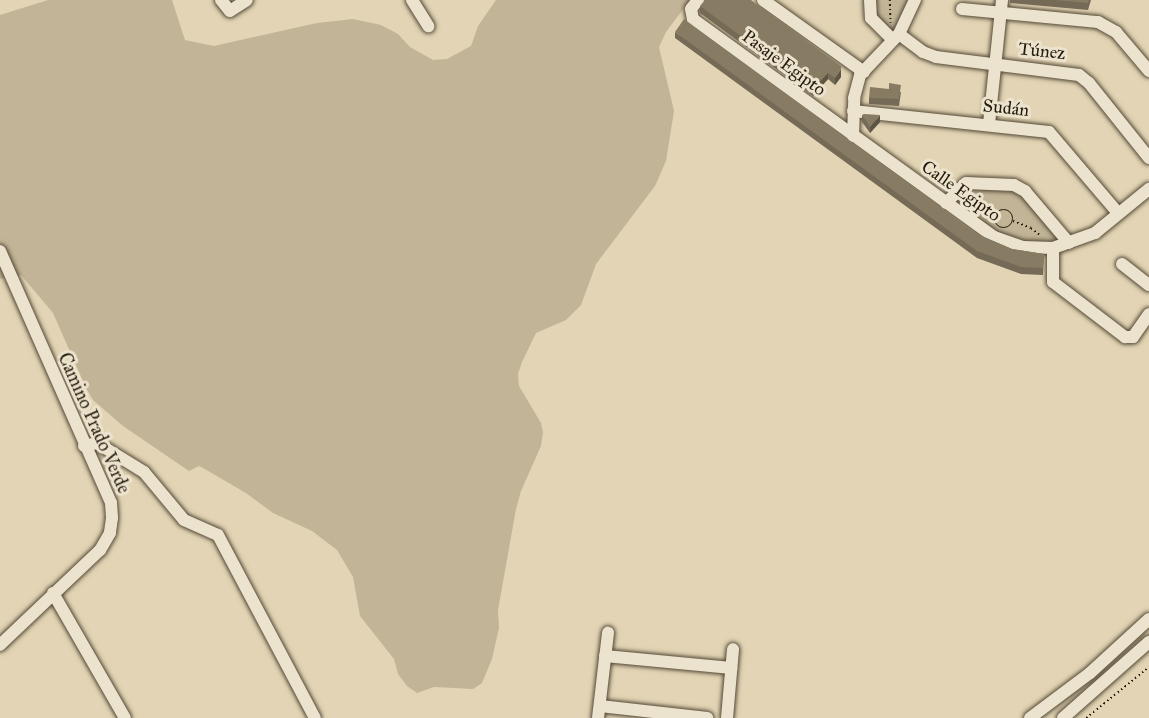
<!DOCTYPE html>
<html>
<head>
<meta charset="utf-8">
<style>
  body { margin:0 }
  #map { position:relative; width:1149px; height:718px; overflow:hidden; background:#e2d4b4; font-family:"IM FELL Great Primer",serif }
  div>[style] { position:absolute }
  .green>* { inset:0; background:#c2b597 }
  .path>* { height:1.5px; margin-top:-0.75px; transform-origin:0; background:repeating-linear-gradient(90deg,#251b0c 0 1.5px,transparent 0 4.5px) }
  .path>.ring { margin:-0.75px; padding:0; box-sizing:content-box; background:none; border:1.5px solid #251b0c; border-radius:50% }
  .roads { filter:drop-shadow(0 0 2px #544936) drop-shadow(0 0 2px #544936) }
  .minor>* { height:12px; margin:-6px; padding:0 6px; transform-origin:6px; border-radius:6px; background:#ece3ce }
  .wall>* { inset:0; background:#746a55 }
  .shaded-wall>* { inset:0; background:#5e5645 }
  .building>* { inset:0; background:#877b63 }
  span { translate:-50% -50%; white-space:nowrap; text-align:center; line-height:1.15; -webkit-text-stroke:6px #ece3ce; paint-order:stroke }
  .street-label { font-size:18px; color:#251b0c }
</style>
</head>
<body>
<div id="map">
  <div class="green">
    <i style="clip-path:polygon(48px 0,172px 0,185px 40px,214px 46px,317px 23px,353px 19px,381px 25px,398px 34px,410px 47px,433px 60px,447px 59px,471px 46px,478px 26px,496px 0,690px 0,666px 32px,659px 47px,674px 111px,666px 161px,655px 186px,596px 264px,581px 305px,566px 320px,536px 333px,522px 362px,518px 374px,519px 386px,541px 423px,543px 432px,541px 446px,521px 491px,516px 509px,498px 610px,499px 628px,492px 659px,482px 683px,473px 689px,434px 687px,417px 693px,407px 686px,398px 674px,394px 659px,360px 616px,353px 577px,337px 550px,312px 531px,273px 513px,246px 493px,203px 468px,199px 466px,189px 471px,123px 426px,93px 400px,86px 388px,53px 313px,21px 275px,0 279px,0 15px)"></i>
    <i style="clip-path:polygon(874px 0,910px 0,896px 32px,887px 32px,876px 21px)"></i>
    <i style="clip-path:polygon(967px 185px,1019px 190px,1063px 242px,1031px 243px,993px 231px,954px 204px)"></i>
  </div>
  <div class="path">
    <i style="left:890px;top:0;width:23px;rotate:88deg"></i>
    <i style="left:966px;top:199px;width:16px;rotate:15deg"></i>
    <i style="left:981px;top:203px;width:18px;rotate:38deg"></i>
    <i class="ring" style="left:995px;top:210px;width:16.5px;height:16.5px"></i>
    <i style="left:1013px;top:221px;width:19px;rotate:21deg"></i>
    <i style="left:1031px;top:228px;width:11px;rotate:38deg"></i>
    <i style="left:1086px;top:718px;width:81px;rotate:-39deg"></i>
  </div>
  <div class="roads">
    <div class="minor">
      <i style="left:221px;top:0;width:14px;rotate:51deg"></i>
      <i style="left:230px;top:11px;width:20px;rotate:-33deg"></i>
      <i style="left:412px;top:0;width:31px;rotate:58deg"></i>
      <i style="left:698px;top:0;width:11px;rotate:128deg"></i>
      <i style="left:691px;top:9px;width:10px;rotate:79deg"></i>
      <i style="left:693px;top:19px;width:372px;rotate:35.9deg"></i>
      <i style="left:994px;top:237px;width:31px;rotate:19deg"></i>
      <i style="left:1023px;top:247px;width:30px;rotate:2deg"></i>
      <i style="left:1053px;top:248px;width:45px;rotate:-19.7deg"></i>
      <i style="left:1095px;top:233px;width:70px;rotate:-39.2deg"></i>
      <i style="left:763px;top:0;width:124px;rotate:35.5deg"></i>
      <i style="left:870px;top:0;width:18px;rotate:87deg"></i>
      <i style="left:871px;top:18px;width:31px;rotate:45deg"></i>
      <i style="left:962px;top:9px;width:137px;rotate:5.5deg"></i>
      <i style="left:1098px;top:22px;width:21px;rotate:29deg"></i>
      <i style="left:1116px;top:32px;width:51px;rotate:49.8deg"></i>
      <i style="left:899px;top:34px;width:30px;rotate:37deg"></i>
      <i style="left:923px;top:52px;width:14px;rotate:21deg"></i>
      <i style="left:936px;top:57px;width:144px;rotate:7.2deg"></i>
      <i style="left:1079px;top:75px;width:13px;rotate:39deg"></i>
      <i style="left:1089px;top:83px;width:96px;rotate:51.3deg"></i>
      <i style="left:853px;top:111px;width:197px;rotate:6.1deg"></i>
      <i style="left:1049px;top:132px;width:106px;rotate:49.6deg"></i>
      <i style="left:989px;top:124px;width:125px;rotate:-84deg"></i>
      <i style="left:853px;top:136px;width:38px;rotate:-88deg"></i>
      <i style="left:854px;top:98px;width:24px;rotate:-75deg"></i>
      <i style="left:860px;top:75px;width:57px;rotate:-46.4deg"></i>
      <i style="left:899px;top:34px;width:38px;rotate:-65deg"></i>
      <i style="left:946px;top:203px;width:28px;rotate:-45deg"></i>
      <i style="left:966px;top:183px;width:48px;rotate:2.4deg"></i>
      <i style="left:1014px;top:185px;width:13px;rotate:29deg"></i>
      <i style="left:1025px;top:191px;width:68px;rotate:49.8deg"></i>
      <i style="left:1053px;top:248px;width:34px;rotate:90deg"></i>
      <i style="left:1053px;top:282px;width:91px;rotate:37.4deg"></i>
      <i style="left:1125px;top:337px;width:8px"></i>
      <i style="left:1133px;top:337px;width:28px;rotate:-55deg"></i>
      <i style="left:0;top:251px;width:275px;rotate:66.2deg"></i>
      <i style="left:111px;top:503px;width:15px;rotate:86deg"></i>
      <i style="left:112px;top:518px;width:15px;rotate:98deg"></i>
      <i style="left:110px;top:533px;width:20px;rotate:120deg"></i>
      <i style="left:100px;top:550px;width:138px;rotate:136.5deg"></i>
      <i style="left:1122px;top:264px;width:34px;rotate:38deg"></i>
      <i style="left:84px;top:446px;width:13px;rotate:-13deg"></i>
      <i style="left:97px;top:443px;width:55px;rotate:31.7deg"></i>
      <i style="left:144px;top:472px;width:62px;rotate:50.2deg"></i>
      <i style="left:184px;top:520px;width:37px;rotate:24deg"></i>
      <i style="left:218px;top:535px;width:207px;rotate:62.1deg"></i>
      <i style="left:53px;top:593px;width:144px;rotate:60.1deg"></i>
      <i style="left:605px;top:656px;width:127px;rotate:5.4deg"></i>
      <i style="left:600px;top:706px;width:108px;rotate:6.4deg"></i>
      <i style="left:598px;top:718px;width:86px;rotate:-83.3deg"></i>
      <i style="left:727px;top:718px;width:69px;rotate:-85deg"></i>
      <i style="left:1030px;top:718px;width:75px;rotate:-36.9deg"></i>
      <i style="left:1090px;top:673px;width:80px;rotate:-42.5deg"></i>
      <i style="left:1063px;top:718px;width:115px;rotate:-41.5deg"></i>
    </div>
  </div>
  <div class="wall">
    <i style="clip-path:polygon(1010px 0,1091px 0,1088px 10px,1010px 3px)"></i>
    <i style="clip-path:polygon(700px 6px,841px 66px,841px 77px,835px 85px,828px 79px,813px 96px,700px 13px)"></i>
    <i style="clip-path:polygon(675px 32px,977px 234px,1012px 249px,1044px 254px,1043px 275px,1021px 274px,977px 258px,675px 38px)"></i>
    <i style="clip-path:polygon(901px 92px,899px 106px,869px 104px,869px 98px)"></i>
    <i style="clip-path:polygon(862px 115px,880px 122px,870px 133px,862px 122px)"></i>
  </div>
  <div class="shaded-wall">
    <i style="clip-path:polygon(841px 70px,841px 77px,835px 85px,835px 78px)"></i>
    <i style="clip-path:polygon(828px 73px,828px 79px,813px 96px,813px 89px)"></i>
    <i style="clip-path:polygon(880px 115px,880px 122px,870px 133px,870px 127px)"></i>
  </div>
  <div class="building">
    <i style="clip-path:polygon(705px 0,751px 0,841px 66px,841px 70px,835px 78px,828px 73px,813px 89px,700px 6px)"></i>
    <i style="clip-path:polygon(1054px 0,1089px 0,1088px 3px)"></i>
    <i style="clip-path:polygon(684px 19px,977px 234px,1012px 249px,1044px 254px,1043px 268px,1021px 267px,977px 251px,675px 32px)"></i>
    <i style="clip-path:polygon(889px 83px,901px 85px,899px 99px,869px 98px,870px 87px,889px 89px)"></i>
    <i style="clip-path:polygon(864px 114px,880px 115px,870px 127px,862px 115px)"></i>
  </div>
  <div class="street-label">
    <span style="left:1042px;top:51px;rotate:6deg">Túnez</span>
    <span style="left:784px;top:63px;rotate:36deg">Pasaje Egipto</span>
    <span style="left:1006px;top:108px;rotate:6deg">Sudán</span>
    <span style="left:961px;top:191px;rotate:35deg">Calle Egipto</span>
    <span style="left:94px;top:423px;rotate:66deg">Camino Prado Verde</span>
  </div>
</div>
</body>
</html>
